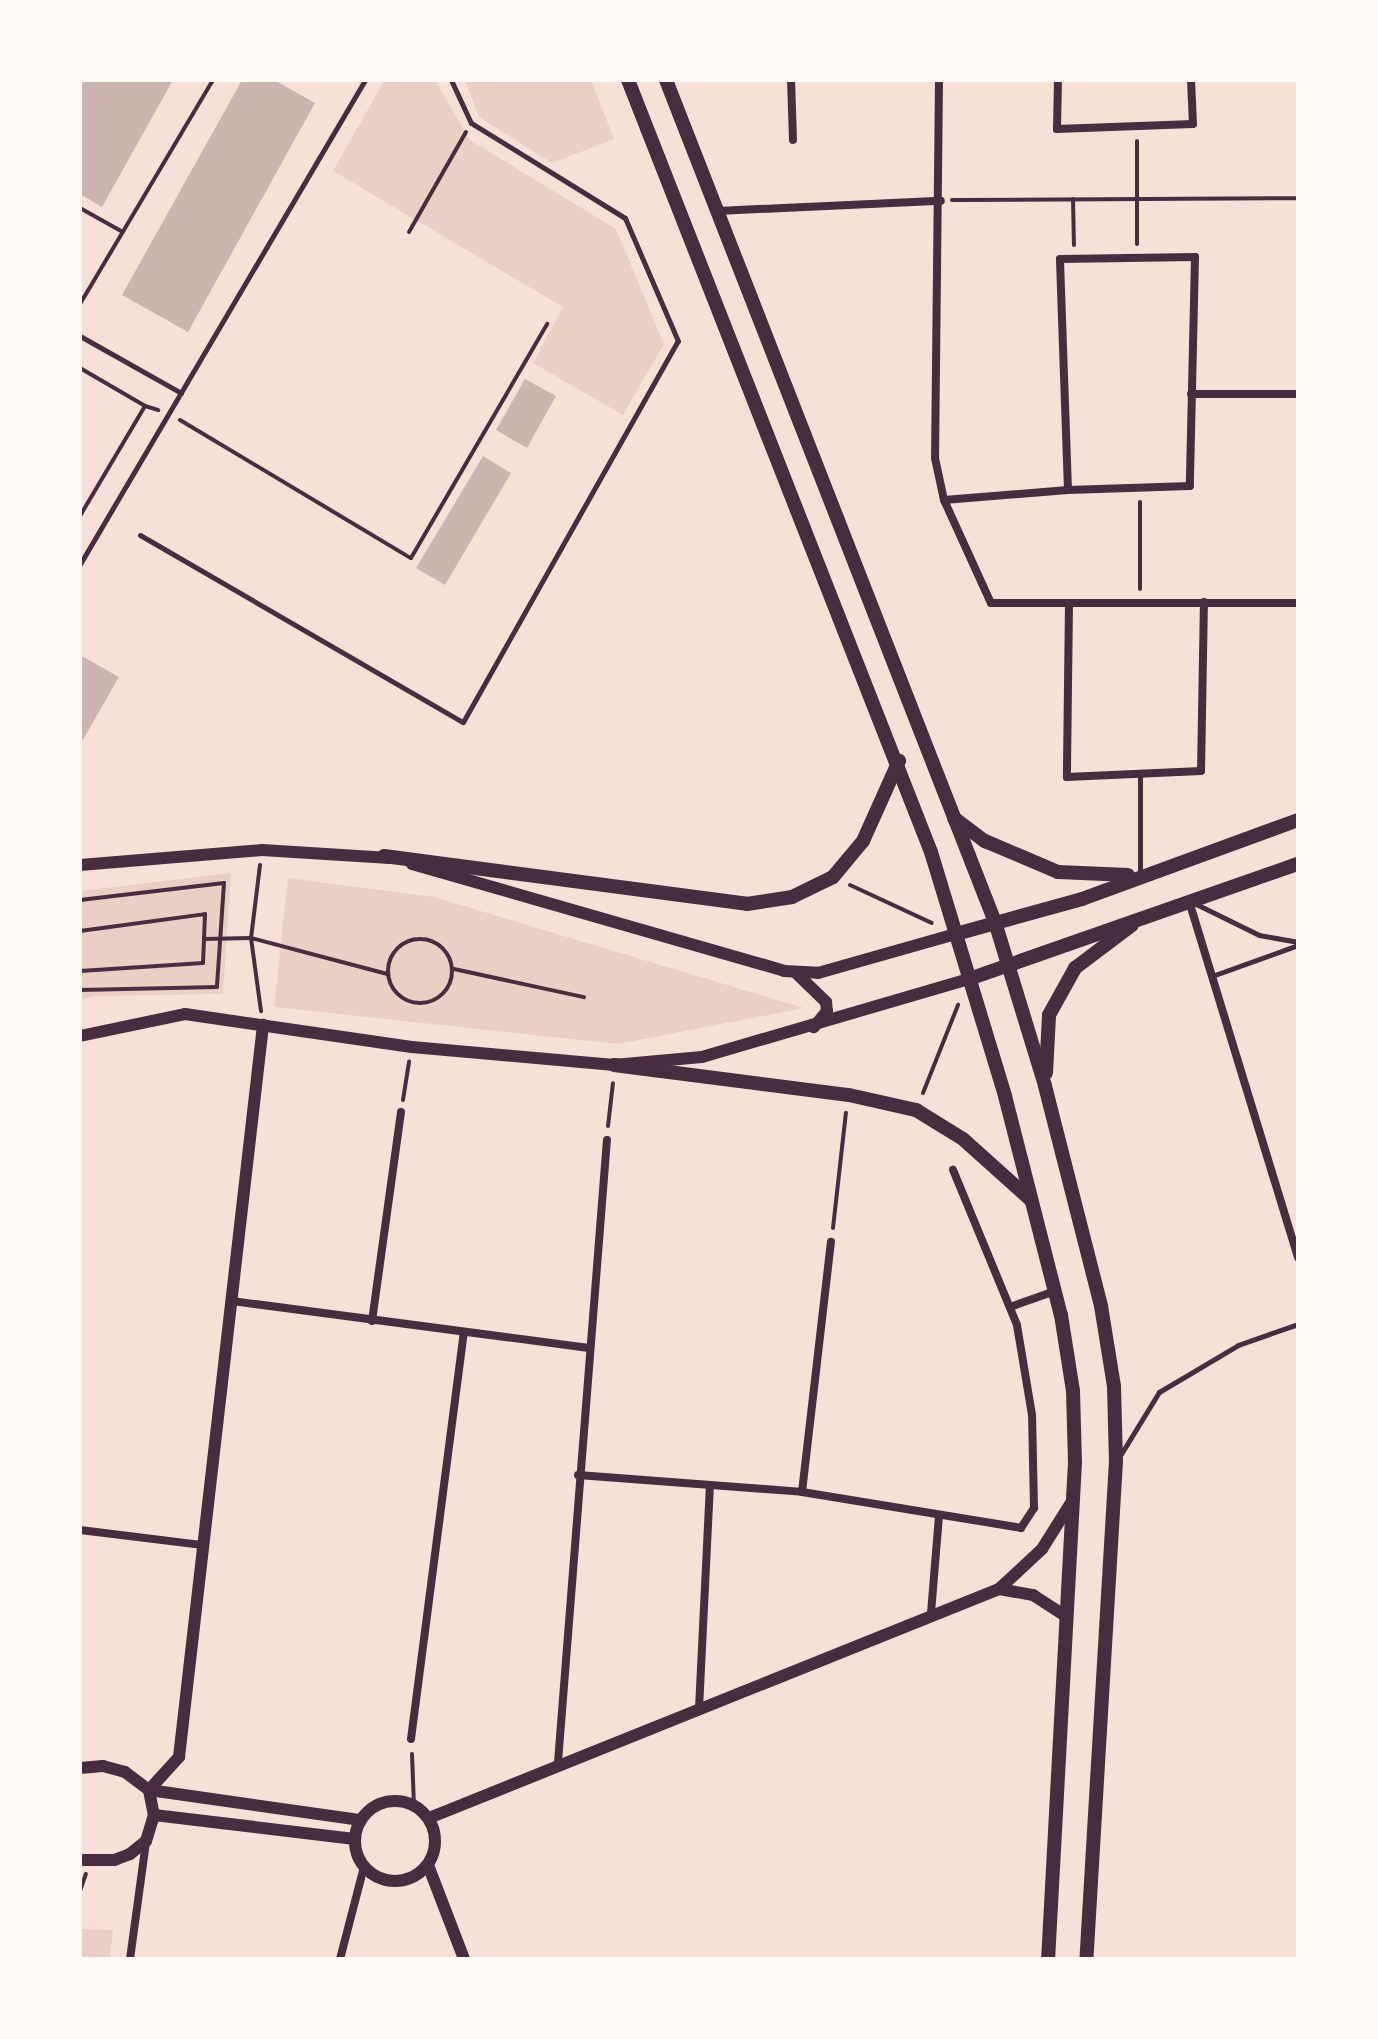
<!DOCTYPE html>
<html>
<head>
<meta charset="utf-8">
<style>
  body { margin:0 }
  #map { position:relative; width:1378px; height:2039px; overflow:hidden; background:#f7e1d7; font-family:Karla,sans-serif }
  div>[style] { position:absolute }
  .green>* { inset:0; background:#ebcfc5 }
  .building>* { inset:0; background:#ccb4b1 }
  .path>* { height:4px; margin:-2px; padding:0 2px; transform-origin:2px; border-radius:2px; background:#4a2c40 }
  .path>.ring { margin:-2px; padding:0; box-sizing:content-box; background:none; border:4px solid #4a2c40; border-radius:50% }
  .service>* { height:5px; margin:-2.5px; padding:0 2.5px; transform-origin:2.5px; border-radius:2.5px; background:#4a2c40 }
  .minor>* { height:8px; margin:-4px; padding:0 4px; transform-origin:4px; border-radius:4px; background:#4a2c40 }
  .tertiary>* { height:12px; margin:-6px; padding:0 6px; transform-origin:6px; border-radius:6px; background:#4a2c40 }
  .tertiary>.ring { margin:-6px; padding:0; box-sizing:content-box; background:none; border:12px solid #4a2c40; border-radius:50% }
  .secondary>* { height:14px; margin:-7px; padding:0 7px; transform-origin:7px; border-radius:7px; background:#4a2c40 }
  span { translate:-50% -50%; white-space:nowrap; text-align:center; line-height:1.15; -webkit-text-stroke:6px #fffaf5; paint-order:stroke }
  .frame { position:absolute; inset:0; border:82px solid #fffaf5; pointer-events:none }
</style>
</head>
<body>
<div id="map">
  <div class="green">
    <i style="clip-path:polygon(435px 80px,470px 140px,616px 229px,664px 344px,623px 415px,533px 363px,563px 307px,333px 171px,384px 81px)"></i>
    <i style="clip-path:polygon(465px 80px,591px 80px,614px 139px,552px 163px,479px 117px)"></i>
    <i style="clip-path:polygon(231px 873px,223px 994px,94px 996px,80px 1000px,80px 891px)"></i>
    <i style="clip-path:polygon(288px 878px,434px 897px,804px 1008px,618px 1044px,274px 1007px)"></i>
    <i style="clip-path:polygon(80px 1929px,113px 1930px,110px 1959px,80px 1959px)"></i>
  </div>
  <div class="building">
    <i style="clip-path:polygon(84px 80px,173px 80px,102px 207px,80px 194px,80px 88px)"></i>
    <i style="clip-path:polygon(242px 80px,274px 80px,315px 103px,188px 332px,122px 295px)"></i>
    <i style="clip-path:polygon(525px 379px,556px 396px,527px 448px,496px 430px)"></i>
    <i style="clip-path:polygon(483px 456px,511px 473px,445px 585px,416px 568px)"></i>
    <i style="clip-path:polygon(80px 655px,119px 677px,80px 745px)"></i>
  </div>
  <div class="path">
    <i style="left:1137px;top:141px;width:103px;rotate:90deg"></i>
    <i style="left:1073px;top:199px;width:46px;rotate:88.8deg"></i>
    <i style="left:952px;top:200px;width:346px;rotate:-0.3deg"></i>
    <i style="left:80px;top:208px;width:49px;rotate:29.2deg"></i>
    <i style="left:409px;top:232px;width:115px;rotate:-60.3deg"></i>
    <i style="left:80px;top:304px;width:261px;rotate:-59.3deg"></i>
    <i style="left:80px;top:368px;width:75px;rotate:30.3deg"></i>
    <i style="left:145px;top:406px;width:128px;rotate:120.6deg"></i>
    <i style="left:145px;top:406px;width:14px;rotate:17deg"></i>
    <i style="left:180px;top:420px;width:269px;rotate:30.9deg"></i>
    <i style="left:411px;top:558px;width:271px;rotate:-59.8deg"></i>
    <i style="left:1140px;top:589px;width:87px;rotate:-90deg"></i>
    <i style="left:260px;top:865px;width:74px;rotate:97deg"></i>
    <i style="left:251px;top:938px;width:74px;rotate:82.2deg"></i>
    <i style="left:850px;top:885px;width:90px;rotate:24.9deg"></i>
    <i style="left:80px;top:900px;width:145px;rotate:-6.7deg"></i>
    <i style="left:224px;top:883px;width:104px;rotate:93.9deg"></i>
    <i style="left:217px;top:987px;width:137px;rotate:178.7deg"></i>
    <i style="left:80px;top:931px;width:126px;rotate:-7.7deg"></i>
    <i style="left:205px;top:914px;width:49px;rotate:92.3deg"></i>
    <i style="left:203px;top:963px;width:123px;rotate:176.3deg"></i>
    <i class="ring" style="left:388px;top:939px;width:60px;height:60px"></i>
    <i style="left:204px;top:939px;width:47px;rotate:-1.2deg"></i>
    <i style="left:251px;top:938px;width:141px;rotate:14.8deg"></i>
    <i style="left:454px;top:969px;width:133px;rotate:12.2deg"></i>
    <i style="left:923px;top:1093px;width:95px;rotate:-68.3deg"></i>
    <i style="left:403px;top:1100px;width:39px;rotate:-81deg"></i>
    <i style="left:608px;top:1126px;width:43px;rotate:-83.4deg"></i>
    <i style="left:833px;top:1228px;width:116px;rotate:-83.6deg"></i>
    <i style="left:412px;top:1754px;width:51px;rotate:87.8deg"></i>
    <i style="left:80px;top:1891px;width:18px;rotate:-71deg"></i>
    <i style="left:81px;top:1959px;width:34px"></i>
  </div>
  <div class="service">
    <i style="left:80px;top:336px;width:116px;rotate:29.4deg"></i>
    <i style="left:140px;top:535px;width:373px;rotate:30.1deg"></i>
    <i style="left:463px;top:722px;width:437px;rotate:-60.6deg"></i>
    <i style="left:678px;top:341px;width:134px;rotate:-113.3deg"></i>
    <i style="left:625px;top:218px;width:181px;rotate:-148.3deg"></i>
    <i style="left:471px;top:123px;width:47px;rotate:-114.9deg"></i>
    <i style="left:80px;top:564px;width:562px;rotate:-59.51deg"></i>
    <i style="left:1140px;top:775px;width:100px;rotate:90deg"></i>
    <i style="left:1194px;top:903px;width:72px;rotate:26.2deg"></i>
    <i style="left:1259px;top:935px;width:40px;rotate:10deg"></i>
    <i style="left:1212px;top:976px;width:91px;rotate:-19.8deg"></i>
    <i style="left:1121px;top:1454px;width:73px;rotate:-58.5deg"></i>
    <i style="left:1159px;top:1392px;width:92px;rotate:-30.7deg"></i>
    <i style="left:1238px;top:1345px;width:64px;rotate:-19.3deg"></i>
  </div>
  <div class="minor">
    <i style="left:791px;top:80px;width:60px;rotate:88.1deg"></i>
    <i style="left:939px;top:80px;width:378px;rotate:90.6deg"></i>
    <i style="left:935px;top:458px;width:43px;rotate:77.9deg"></i>
    <i style="left:944px;top:500px;width:113px;rotate:65.5deg"></i>
    <i style="left:991px;top:603px;width:307px"></i>
    <i style="left:1058px;top:80px;width:49px;rotate:91.2deg"></i>
    <i style="left:1057px;top:129px;width:136px;rotate:-2.1deg"></i>
    <i style="left:1193px;top:124px;width:44px;rotate:-92.6deg"></i>
    <i style="left:717px;top:211px;width:224px;rotate:-2.6deg"></i>
    <i style="left:1195px;top:257px;width:229px;rotate:91.3deg"></i>
    <i style="left:1190px;top:486px;width:122px;rotate:178.1deg"></i>
    <i style="left:1068px;top:490px;width:231px;rotate:-92deg"></i>
    <i style="left:1060px;top:259px;width:135px;rotate:-0.8deg"></i>
    <i style="left:1191px;top:394px;width:107px"></i>
    <i style="left:944px;top:500px;width:124px;rotate:-4.6deg"></i>
    <i style="left:1069px;top:604px;width:173px;rotate:90.7deg"></i>
    <i style="left:1067px;top:777px;width:134px;rotate:-2.6deg"></i>
    <i style="left:1201px;top:771px;width:169px;rotate:-89deg"></i>
    <i style="left:1189px;top:901px;width:373px;rotate:73deg"></i>
    <i style="left:232px;top:1301px;width:358px;rotate:7.5deg"></i>
    <i style="left:1010px;top:1307px;width:48px;rotate:-19.6deg"></i>
    <i style="left:372px;top:1321px;width:211px;rotate:-82.1deg"></i>
    <i style="left:578px;top:1475px;width:225px;rotate:4.3deg"></i>
    <i style="left:802px;top:1492px;width:222px;rotate:9.3deg"></i>
    <i style="left:1021px;top:1528px;width:24px;rotate:-57deg"></i>
    <i style="left:1034px;top:1508px;width:93px;rotate:-91.2deg"></i>
    <i style="left:1032px;top:1415px;width:91px;rotate:-99.5deg"></i>
    <i style="left:1017px;top:1325px;width:168px;rotate:-112.4deg"></i>
    <i style="left:802px;top:1492px;width:252px;rotate:-83.4deg"></i>
    <i style="left:80px;top:1530px;width:124px;rotate:7deg"></i>
    <i style="left:931px;top:1613px;width:98px;rotate:-85.3deg"></i>
    <i style="left:699px;top:1709px;width:224px;rotate:-87.2deg"></i>
    <i style="left:411px;top:1739px;width:410px;rotate:-82.6deg"></i>
    <i style="left:558px;top:1762px;width:624px;rotate:-85.5deg"></i>
    <i style="left:130px;top:1959px;width:118px;rotate:-82.2deg"></i>
    <i style="left:340px;top:1959px;width:95px;rotate:-75.4deg"></i>
  </div>
  <div class="tertiary">
    <i style="left:412px;top:864px;width:387px;rotate:16deg"></i>
    <i style="left:784px;top:971px;width:34px;rotate:3deg"></i>
    <i style="left:818px;top:973px;width:143px;rotate:-15.8deg"></i>
    <i style="left:80px;top:865px;width:183px;rotate:-4.7deg"></i>
    <i style="left:262px;top:850px;width:128px;rotate:3.6deg"></i>
    <i style="left:796px;top:973px;width:42px;rotate:44deg"></i>
    <i style="left:826px;top:1002px;width:9px;rotate:84deg"></i>
    <i style="left:827px;top:1011px;width:21px;rotate:129deg"></i>
    <i style="left:80px;top:1036px;width:107px;rotate:-11.8deg"></i>
    <i style="left:185px;top:1014px;width:229px;rotate:8.3deg"></i>
    <i style="left:412px;top:1047px;width:203px;rotate:5.1deg"></i>
    <i style="left:614px;top:1065px;width:88px;rotate:-5.2deg"></i>
    <i style="left:702px;top:1057px;width:278px;rotate:-16.3deg"></i>
    <i style="left:999px;top:1589px;width:35px;rotate:10deg"></i>
    <i style="left:1033px;top:1595px;width:40px;rotate:32.9deg"></i>
    <i style="left:80px;top:1768px;width:23px;rotate:-5deg"></i>
    <i style="left:103px;top:1766px;width:23px;rotate:15deg"></i>
    <i style="left:125px;top:1772px;width:30px;rotate:37deg"></i>
    <i style="left:149px;top:1790px;width:25px;rotate:79deg"></i>
    <i style="left:154px;top:1815px;width:27px;rotate:107deg"></i>
    <i style="left:146px;top:1841px;width:21px;rotate:141deg"></i>
    <i style="left:130px;top:1854px;width:17px;rotate:159deg"></i>
    <i style="left:114px;top:1860px;width:34px;rotate:180deg"></i>
    <i style="left:149px;top:1790px;width:45px;rotate:-47.7deg"></i>
    <i style="left:179px;top:1757px;width:737px;rotate:-83.45deg"></i>
    <i style="left:149px;top:1790px;width:214px;rotate:8.1deg"></i>
    <i class="ring" style="left:355px;top:1801px;width:68px;height:68px"></i>
    <i style="left:154px;top:1815px;width:202px;rotate:6.8deg"></i>
    <i style="left:429px;top:1818px;width:614px;rotate:-21.89deg"></i>
    <i style="left:999px;top:1589px;width:59px;rotate:-42.9deg"></i>
    <i style="left:1042px;top:1549px;width:60px;rotate:-57.9deg"></i>
    <i style="left:428px;top:1865px;width:101px;rotate:69deg"></i>
  </div>
  <div class="secondary">
    <i style="left:628px;top:80px;width:829px;rotate:68.57deg"></i>
    <i style="left:931px;top:852px;width:255px;rotate:73.1deg"></i>
    <i style="left:1005px;top:1096px;width:226px;rotate:75.7deg"></i>
    <i style="left:1061px;top:1315px;width:77px;rotate:81deg"></i>
    <i style="left:1073px;top:1391px;width:71px;rotate:88.4deg"></i>
    <i style="left:1075px;top:1462px;width:498px;rotate:93.1deg"></i>
    <i style="left:666px;top:80px;width:904px;rotate:68.66deg"></i>
    <i style="left:995px;top:922px;width:171px;rotate:73deg"></i>
    <i style="left:1045px;top:1086px;width:227px;rotate:75.7deg"></i>
    <i style="left:1101px;top:1306px;width:81px;rotate:80.8deg"></i>
    <i style="left:1114px;top:1386px;width:75px;rotate:88.5deg"></i>
    <i style="left:1116px;top:1461px;width:499px;rotate:93.4deg"></i>
    <i style="left:954px;top:818px;width:39px;rotate:37deg"></i>
    <i style="left:985px;top:841px;width:79px;rotate:23deg"></i>
    <i style="left:1058px;top:872px;width:70px;rotate:2.5deg"></i>
    <i style="left:384px;top:856px;width:366px;rotate:7.5deg"></i>
    <i style="left:747px;top:904px;width:46px;rotate:-8.8deg"></i>
    <i style="left:792px;top:897px;width:46px;rotate:-26deg"></i>
    <i style="left:833px;top:877px;width:47px;rotate:-50.2deg"></i>
    <i style="left:863px;top:841px;width:88px;rotate:-65.8deg"></i>
    <i style="left:956px;top:934px;width:131px;rotate:-15.5deg"></i>
    <i style="left:1082px;top:899px;width:230px;rotate:-20.1deg"></i>
    <i style="left:969px;top:979px;width:349px;rotate:-19.3deg"></i>
    <i style="left:614px;top:1065px;width:237px;rotate:7.3deg"></i>
    <i style="left:849px;top:1095px;width:69px;rotate:12.6deg"></i>
    <i style="left:916px;top:1110px;width:55px;rotate:31.7deg"></i>
    <i style="left:963px;top:1139px;width:91px;rotate:41.9deg"></i>
    <i style="left:1046px;top:1073px;width:58px;rotate:-87deg"></i>
    <i style="left:1049px;top:1015px;width:54px;rotate:-61deg"></i>
    <i style="left:1075px;top:968px;width:71px;rotate:-37deg"></i>
  </div>
  <div class="frame"></div>
</div>
</body>
</html>
